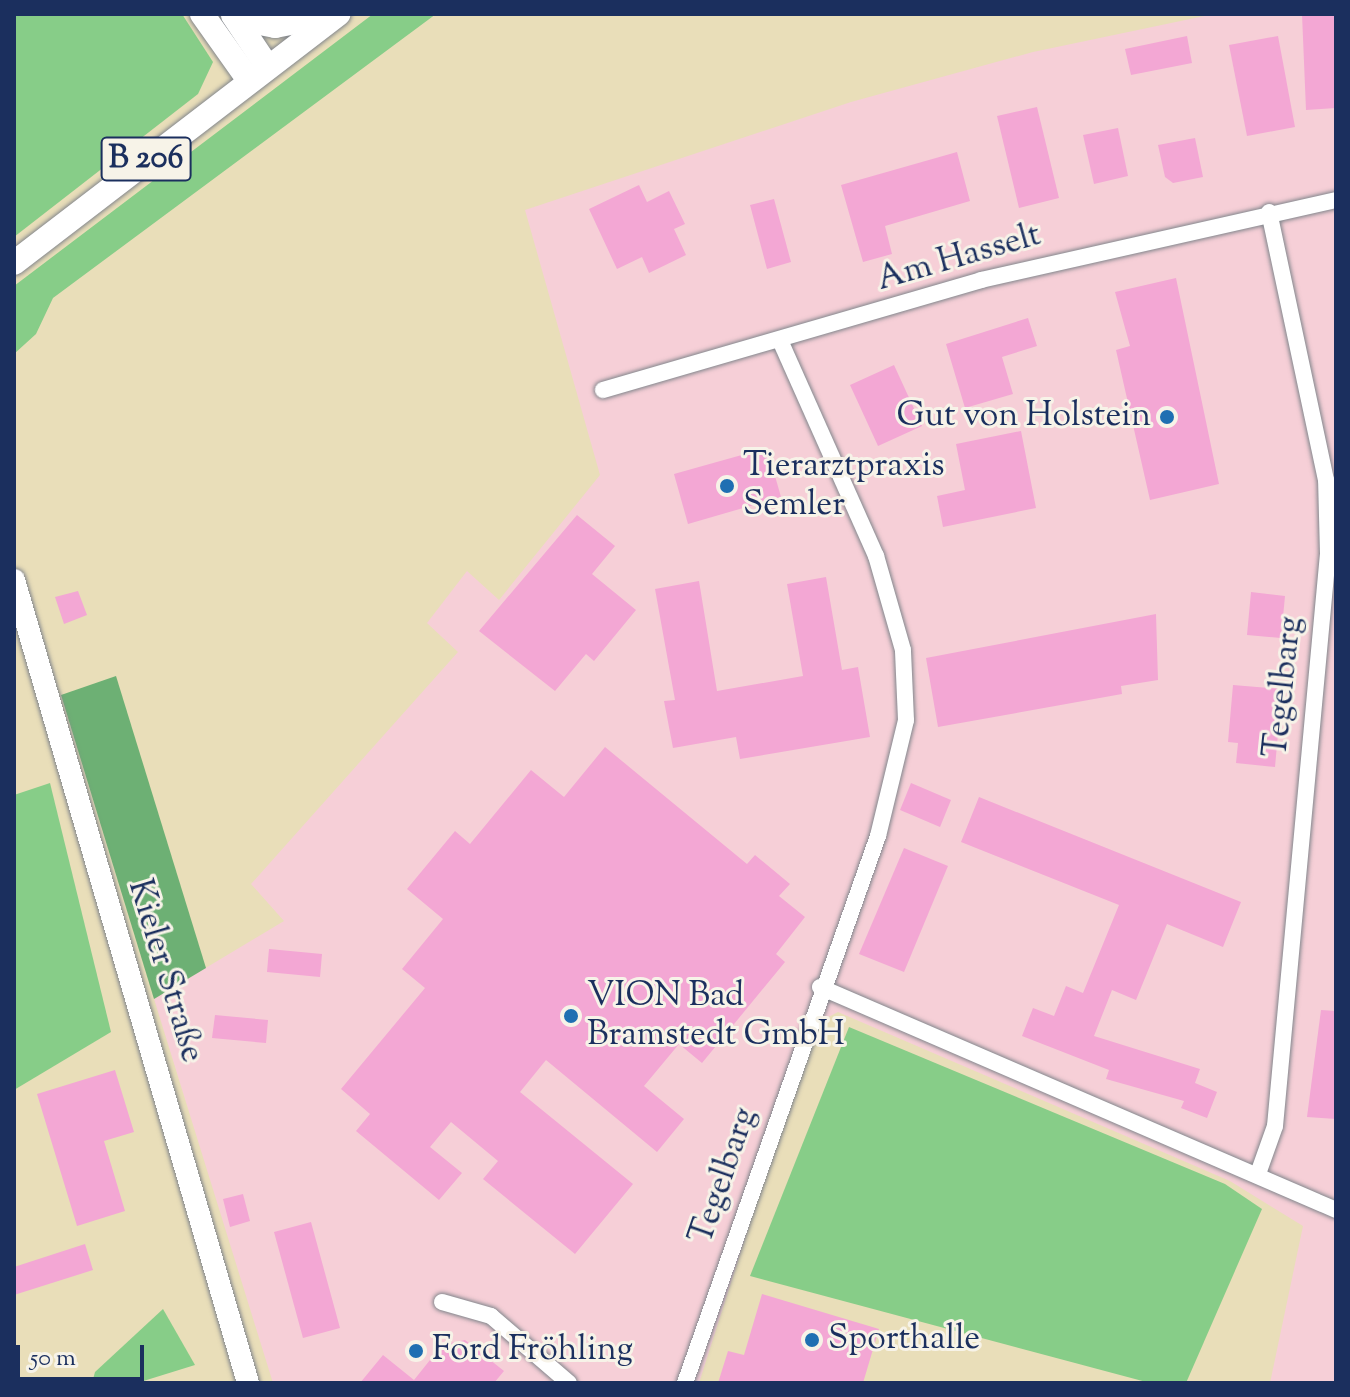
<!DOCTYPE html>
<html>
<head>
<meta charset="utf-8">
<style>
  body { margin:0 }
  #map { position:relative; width:1350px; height:1397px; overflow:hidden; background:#e9deb9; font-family:"Sorts Mill Goudy",serif }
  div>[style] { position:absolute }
  .built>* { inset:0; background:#f6cfd7 }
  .green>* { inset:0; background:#87cd88 }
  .forest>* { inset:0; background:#6db074 }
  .building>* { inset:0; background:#f3a7d4 }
  .roads { filter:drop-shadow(0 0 2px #82868c) drop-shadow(0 0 2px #82868c) }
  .street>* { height:16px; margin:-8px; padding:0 8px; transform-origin:8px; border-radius:8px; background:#fff }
  .secondary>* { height:22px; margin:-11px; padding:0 11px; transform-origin:11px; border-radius:11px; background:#fff }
  .primary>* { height:24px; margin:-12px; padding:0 12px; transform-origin:12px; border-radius:12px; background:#fff }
  .dots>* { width:22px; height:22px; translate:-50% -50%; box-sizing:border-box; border:4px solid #f7f3e8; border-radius:50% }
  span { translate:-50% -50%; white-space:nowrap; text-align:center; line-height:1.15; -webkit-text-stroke:6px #f7f3e8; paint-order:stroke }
  .shield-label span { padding:2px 6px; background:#f7f3e8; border:2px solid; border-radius:6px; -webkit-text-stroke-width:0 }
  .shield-label { font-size:32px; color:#1b2f5e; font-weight:700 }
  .street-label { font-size:34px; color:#1b2f5e }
  .poi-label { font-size:34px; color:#1b2f5e }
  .right { translate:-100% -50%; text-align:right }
  .left { translate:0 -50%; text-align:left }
  .frame { position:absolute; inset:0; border:16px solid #1b2f5e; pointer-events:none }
  .scale { position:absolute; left:16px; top:1345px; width:128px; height:36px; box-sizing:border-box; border:4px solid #1b2f5e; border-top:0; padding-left:10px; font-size:24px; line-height:28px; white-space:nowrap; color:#1b2f5e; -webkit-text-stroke:6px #f7f3e8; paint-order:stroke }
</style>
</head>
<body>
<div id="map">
  <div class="built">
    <i style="clip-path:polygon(1214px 14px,1336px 14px,1336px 1383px,1270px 1383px,1303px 1226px,1230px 1181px,838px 1012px,813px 1025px,699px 1383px,273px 1383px,154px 999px,284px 921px,251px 884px,458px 652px,427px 623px,467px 571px,499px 600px,600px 475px,525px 210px,851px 102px,1033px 52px)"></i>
  </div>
  <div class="green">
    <i style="clip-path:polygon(14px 14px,182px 14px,213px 62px,198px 94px,14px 237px)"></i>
    <i style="clip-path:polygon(373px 14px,436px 14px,53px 298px,36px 334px,14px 354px,14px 286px)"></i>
    <i style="clip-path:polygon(50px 783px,111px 1032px,14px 1090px,14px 795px)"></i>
    <i style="clip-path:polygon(849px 1027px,1225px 1184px,1262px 1209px,1186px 1383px,1150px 1383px,750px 1276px)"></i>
    <i style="clip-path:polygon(163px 1309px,195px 1365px,137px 1383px,92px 1383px,95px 1372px)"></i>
  </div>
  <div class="forest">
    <i style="clip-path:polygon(116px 676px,206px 968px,154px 999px,61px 695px)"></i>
  </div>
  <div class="building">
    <i style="clip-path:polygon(1302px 14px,1336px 14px,1336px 108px,1306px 110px)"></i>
    <i style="clip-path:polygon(1187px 36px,1192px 63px,1131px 75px,1125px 49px)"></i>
    <i style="clip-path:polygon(1278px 36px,1295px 127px,1247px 136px,1229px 45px)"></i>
    <i style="clip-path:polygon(1037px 107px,1059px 198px,1019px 208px,997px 116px)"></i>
    <i style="clip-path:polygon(1118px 128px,1128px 176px,1094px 184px,1083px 135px)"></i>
    <i style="clip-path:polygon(1195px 138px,1203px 177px,1173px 183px,1165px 177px,1158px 145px)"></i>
    <i style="clip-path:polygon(957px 152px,970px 201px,885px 226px,892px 254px,863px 262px,841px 185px)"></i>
    <i style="clip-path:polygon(639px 185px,647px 202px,669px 191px,685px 224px,674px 229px,686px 255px,649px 273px,642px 257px,617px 269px,589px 209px)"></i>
    <i style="clip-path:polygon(774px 199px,791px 262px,767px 269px,750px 205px)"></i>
    <i style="clip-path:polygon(1176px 278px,1219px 484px,1150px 500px,1116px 350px,1130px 346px,1115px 292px)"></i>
    <i style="clip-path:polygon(1028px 318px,1037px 346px,1002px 357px,1013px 394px,965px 408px,946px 344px)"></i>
    <i style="clip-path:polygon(894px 365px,922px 426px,878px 446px,850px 385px)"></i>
    <i style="clip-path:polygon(1021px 431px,1036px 508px,943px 527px,937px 496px,965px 490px,956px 444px)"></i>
    <i style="clip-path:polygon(767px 448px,781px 497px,688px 524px,674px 474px)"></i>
    <i style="clip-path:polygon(577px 515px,615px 546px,592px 574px,636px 610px,594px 661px,586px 654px,555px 691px,479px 631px)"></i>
    <i style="clip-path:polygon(826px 577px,842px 670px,858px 667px,870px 737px,740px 759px,736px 737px,673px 748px,664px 701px,675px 700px,655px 589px,699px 581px,717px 691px,803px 676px,787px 584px)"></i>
    <i style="clip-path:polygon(78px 591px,87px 615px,64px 624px,55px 597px)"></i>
    <i style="clip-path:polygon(1251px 592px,1285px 596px,1281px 638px,1247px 635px)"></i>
    <i style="clip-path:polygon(1156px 614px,1158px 680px,1121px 686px,1122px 694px,938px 727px,926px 658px)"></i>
    <i style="clip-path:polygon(1233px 685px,1282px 689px,1275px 767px,1236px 763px,1238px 743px,1228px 742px)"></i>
    <i style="clip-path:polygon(605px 747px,747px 864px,755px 855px,790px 884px,779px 896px,805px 917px,776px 954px,785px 962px,702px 1063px,679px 1044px,644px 1086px,684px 1119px,657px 1152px,546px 1060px,520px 1092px,633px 1184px,575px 1254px,483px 1179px,498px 1161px,451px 1122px,430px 1147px,462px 1173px,439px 1200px,356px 1131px,370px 1114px,341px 1089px,425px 988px,402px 969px,443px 919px,407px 889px,455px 831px,470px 844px,531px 770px,564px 797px)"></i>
    <i style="clip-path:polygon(911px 783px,951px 800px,940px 827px,900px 810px)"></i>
    <i style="clip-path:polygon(979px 797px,1241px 902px,1223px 947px,1167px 924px,1136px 1000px,1112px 990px,1094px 1036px,1200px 1069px,1195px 1083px,1217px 1092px,1207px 1118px,1181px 1108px,1184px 1101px,1106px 1079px,1109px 1070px,1022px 1036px,1033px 1008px,1054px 1016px,1066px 986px,1083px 993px,1119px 905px,961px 842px)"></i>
    <i style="clip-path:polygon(904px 848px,948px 866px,904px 972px,859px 954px)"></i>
    <i style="clip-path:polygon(269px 949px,322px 954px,320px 977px,267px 972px)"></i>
    <i style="clip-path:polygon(1321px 1010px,1336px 1011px,1336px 1119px,1307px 1117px)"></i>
    <i style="clip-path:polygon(215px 1015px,268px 1020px,266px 1043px,212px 1038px)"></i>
    <i style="clip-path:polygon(115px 1070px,134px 1132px,104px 1141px,125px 1211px,77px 1226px,37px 1094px)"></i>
    <i style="clip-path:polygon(243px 1194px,250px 1221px,230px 1227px,223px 1199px)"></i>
    <i style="clip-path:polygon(311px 1222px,340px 1328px,303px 1338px,274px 1232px)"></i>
    <i style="clip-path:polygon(85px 1244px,93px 1270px,14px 1295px,14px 1267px)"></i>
    <i style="clip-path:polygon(762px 1294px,879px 1329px,863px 1383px,718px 1383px,728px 1351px,744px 1355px)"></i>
    <i style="clip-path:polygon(465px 1340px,504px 1371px,494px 1383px,360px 1383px,383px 1355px,414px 1380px,442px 1345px)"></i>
  </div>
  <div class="roads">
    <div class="street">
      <i style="left:603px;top:390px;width:394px;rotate:-16.2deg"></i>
      <i style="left:981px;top:280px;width:364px;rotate:-12.7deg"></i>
      <i style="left:820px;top:987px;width:562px;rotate:23.37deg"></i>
      <i style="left:1259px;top:1171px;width:48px;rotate:-70.4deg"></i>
      <i style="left:1275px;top:1126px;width:574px;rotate:-84.71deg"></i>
      <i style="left:1328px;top:554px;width:74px;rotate:-91.5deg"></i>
      <i style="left:1326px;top:480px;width:274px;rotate:-102deg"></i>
      <i style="left:442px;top:1302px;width:51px;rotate:15.9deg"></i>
      <i style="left:491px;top:1316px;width:103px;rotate:40.7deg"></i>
      <i style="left:685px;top:1383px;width:580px;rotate:-70.57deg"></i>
      <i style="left:878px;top:836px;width:119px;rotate:-76.4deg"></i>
      <i style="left:906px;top:720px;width:70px;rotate:-92.5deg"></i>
      <i style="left:903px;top:650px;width:98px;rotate:-106deg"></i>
      <i style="left:876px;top:556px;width:233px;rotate:-114deg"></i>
    </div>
    <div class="secondary">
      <i style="left:14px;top:580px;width:836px;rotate:73.75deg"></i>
    </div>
    <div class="primary">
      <i style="left:202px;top:14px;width:80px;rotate:54.7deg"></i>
      <i style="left:233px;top:15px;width:61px;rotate:56.3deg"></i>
      <i style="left:239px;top:19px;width:37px;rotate:11deg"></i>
      <i style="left:275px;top:26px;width:57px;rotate:-11.1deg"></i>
      <i style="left:14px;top:263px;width:409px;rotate:-37.5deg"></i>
    </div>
  </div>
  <div class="dots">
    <i style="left:1167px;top:417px;background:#1f6fb2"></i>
    <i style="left:727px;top:486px;background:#1f6fb2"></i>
    <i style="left:571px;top:1016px;background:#1f6fb2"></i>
    <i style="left:812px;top:1340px;background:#1f6fb2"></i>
    <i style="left:416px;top:1351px;background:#1f6fb2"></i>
  </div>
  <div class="shield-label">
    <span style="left:146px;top:159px">B 206</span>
  </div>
  <div class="street-label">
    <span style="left:959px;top:258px;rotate:-16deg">Am Hasselt</span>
    <span style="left:1284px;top:687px;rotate:-84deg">Tegelbarg</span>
    <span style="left:165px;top:971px;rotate:73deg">Kieler Straße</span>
    <span style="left:724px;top:1176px;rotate:-71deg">Tegelbarg</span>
  </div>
  <div class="poi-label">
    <span class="right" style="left:1151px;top:417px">Gut von Holstein</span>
    <span class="left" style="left:743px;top:486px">Tierarztpraxis<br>Semler</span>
    <span class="left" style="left:587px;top:1016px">VION Bad<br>Bramstedt GmbH</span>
    <span class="left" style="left:828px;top:1340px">Sporthalle</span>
    <span class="left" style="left:432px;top:1351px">Ford Fröhling</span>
  </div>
  <div class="frame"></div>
  <div class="scale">50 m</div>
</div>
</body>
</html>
